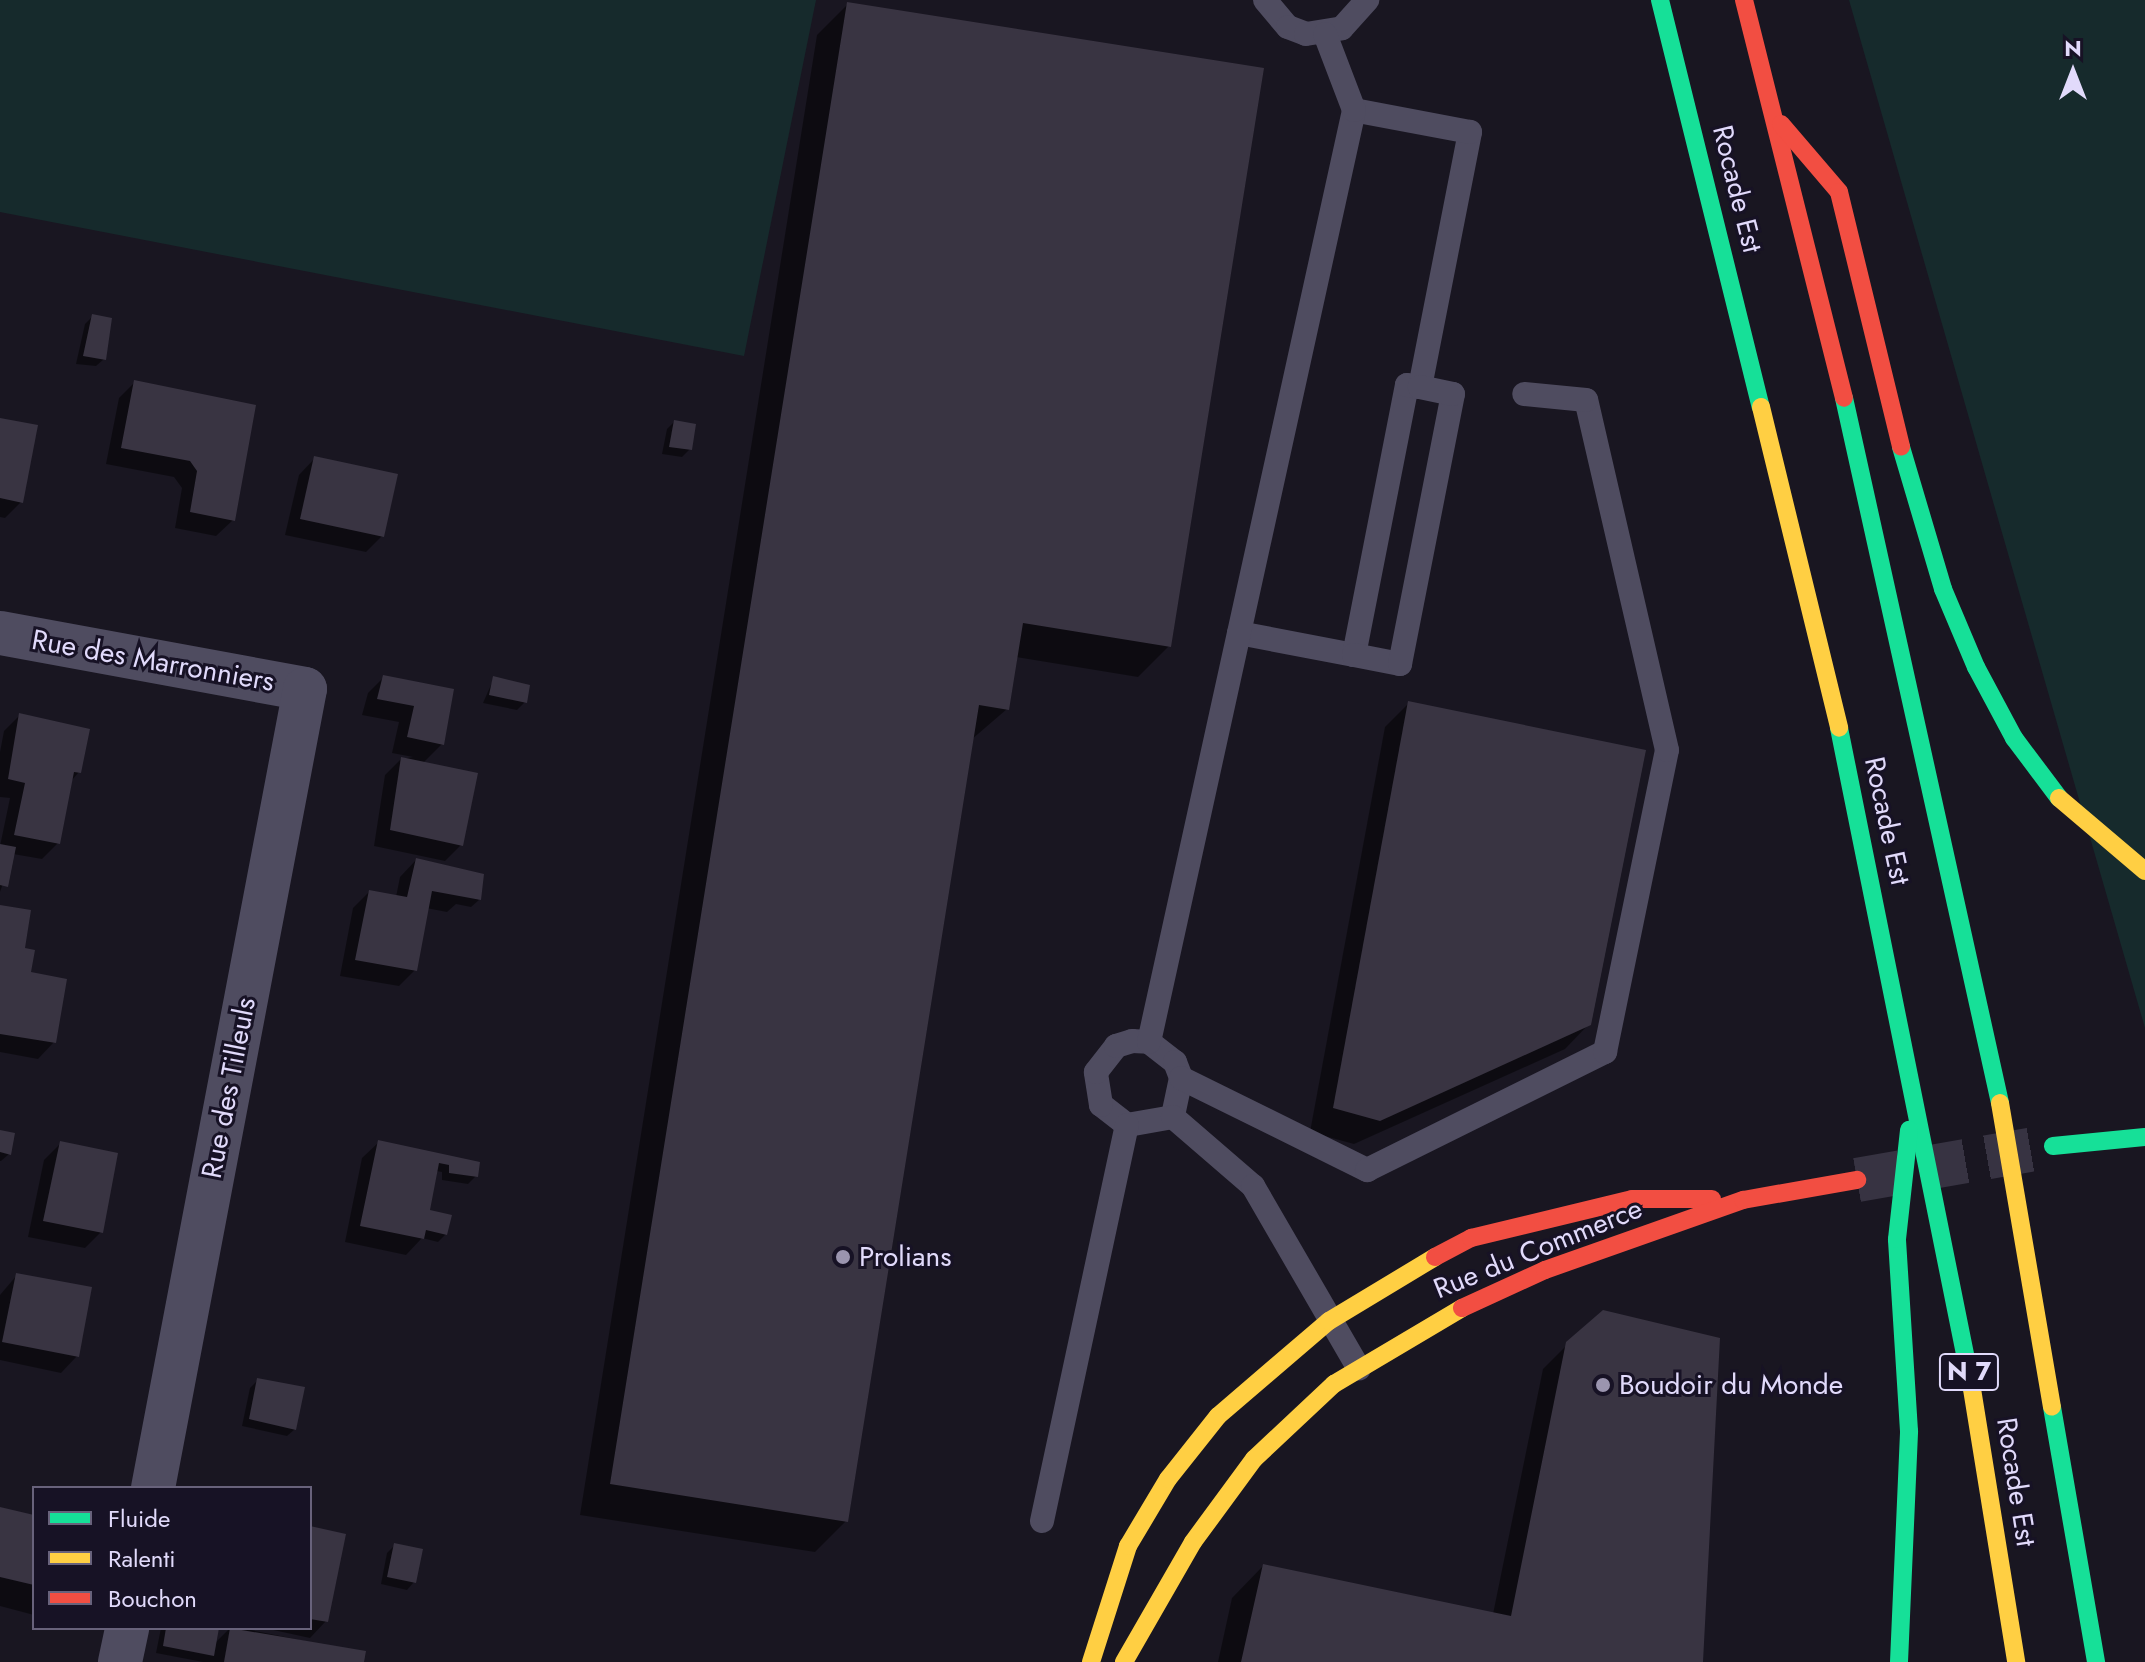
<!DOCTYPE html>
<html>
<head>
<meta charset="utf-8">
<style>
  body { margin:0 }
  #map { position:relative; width:2145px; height:1662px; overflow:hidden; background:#191621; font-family:Jost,sans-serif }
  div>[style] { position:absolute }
  .green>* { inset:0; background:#162a2c }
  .shadow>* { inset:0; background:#0007 }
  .building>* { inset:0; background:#393442 }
  .secondary-tunnel>* { height:44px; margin-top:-22px; transform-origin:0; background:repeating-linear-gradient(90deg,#373342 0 44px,transparent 0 66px) }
  .lane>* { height:24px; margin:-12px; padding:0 12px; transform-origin:12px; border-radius:12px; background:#4f4c60 }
  .street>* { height:44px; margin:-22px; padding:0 22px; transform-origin:22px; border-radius:22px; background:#4f4c60 }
  .fast>* { height:18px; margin:-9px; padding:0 9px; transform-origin:9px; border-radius:9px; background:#16e098 }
  .slow>* { height:18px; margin:-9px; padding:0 9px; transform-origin:9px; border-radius:9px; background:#ffcf43 }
  .jam>* { height:18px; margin:-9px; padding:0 9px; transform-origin:9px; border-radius:9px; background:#f24e42 }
  .dots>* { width:22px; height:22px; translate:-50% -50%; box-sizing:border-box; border:4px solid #171225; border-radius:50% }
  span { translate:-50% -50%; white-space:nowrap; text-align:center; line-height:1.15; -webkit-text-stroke:6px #171225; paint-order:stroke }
  .shield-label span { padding:2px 6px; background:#171225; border:2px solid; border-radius:6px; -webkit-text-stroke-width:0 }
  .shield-label { font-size:26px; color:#e1dafb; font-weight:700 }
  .street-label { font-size:28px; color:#e1dafb }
  .poi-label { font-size:28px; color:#e1dafb }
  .left { translate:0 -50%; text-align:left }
  .legend { position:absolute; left:32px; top:1486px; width:280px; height:144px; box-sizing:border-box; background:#171225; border:2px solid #68627b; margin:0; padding:10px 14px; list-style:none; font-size:24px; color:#e1dafb }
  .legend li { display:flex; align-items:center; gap:16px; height:40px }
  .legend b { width:40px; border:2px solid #68627b }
  .north { position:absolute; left:2033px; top:32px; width:80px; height:80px; -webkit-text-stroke:6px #171225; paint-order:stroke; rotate:0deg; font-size:22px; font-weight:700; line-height:32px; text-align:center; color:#e1dafb }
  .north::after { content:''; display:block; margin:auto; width:28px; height:36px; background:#e1dafb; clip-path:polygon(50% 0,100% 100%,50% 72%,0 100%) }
</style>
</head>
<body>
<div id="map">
  <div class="green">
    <i style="clip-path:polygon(0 0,816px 0,744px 356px,0 212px)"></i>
    <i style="clip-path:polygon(1849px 0,2145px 0,2145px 1028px,1992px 498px)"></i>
  </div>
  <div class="shadow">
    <i style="clip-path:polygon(848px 4px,1169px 646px,1138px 677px,1016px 657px,1007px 709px,971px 740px,846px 1521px,815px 1552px,580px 1515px,817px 35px)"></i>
    <i style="clip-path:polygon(93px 316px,104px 359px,96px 366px,76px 364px,85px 324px)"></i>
    <i style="clip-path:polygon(135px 382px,233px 520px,216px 536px,175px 528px,182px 488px,174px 477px,106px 464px,119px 398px)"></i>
    <i style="clip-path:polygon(0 420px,21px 502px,5px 518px,0 517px)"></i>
    <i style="clip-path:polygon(674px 422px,690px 449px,682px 457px,662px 454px,667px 429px)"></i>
    <i style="clip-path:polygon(315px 458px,382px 536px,366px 552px,285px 535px,299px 475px)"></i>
    <i style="clip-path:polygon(384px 677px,452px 691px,442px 744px,423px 763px,461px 845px,445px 861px,374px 846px,385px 775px,401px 759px,413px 757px,392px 753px,399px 722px,362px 715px,368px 693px)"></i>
    <i style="clip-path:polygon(494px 678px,525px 702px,517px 710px,483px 703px)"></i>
    <i style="clip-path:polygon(1409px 703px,1589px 1024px,1565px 1049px,1354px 1144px,1310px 1132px,1385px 727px)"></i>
    <i style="clip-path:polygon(20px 715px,79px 772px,72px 780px,58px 843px,42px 859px,13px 854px,0 892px,0 846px,10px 798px,0 797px,0 752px,4px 731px)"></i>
    <i style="clip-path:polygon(416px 860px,479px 900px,471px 907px,456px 904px,447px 912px,426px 908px,415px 970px,399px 986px,340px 976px,353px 908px,369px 892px,396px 897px,400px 877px)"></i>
    <i style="clip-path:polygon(0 907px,22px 949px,54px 1042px,38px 1059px,0 1052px)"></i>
    <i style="clip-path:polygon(0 1132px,9px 1154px,1px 1161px,0 1161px)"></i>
    <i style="clip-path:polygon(379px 1142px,439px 1154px,476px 1176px,468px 1184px,442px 1180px,442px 1172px,436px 1171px,427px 1216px,446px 1234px,438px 1242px,422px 1238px,406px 1255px,345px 1242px,362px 1158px)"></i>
    <i style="clip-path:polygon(60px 1144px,101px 1232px,85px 1248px,28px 1237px,44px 1160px)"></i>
    <i style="clip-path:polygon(17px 1275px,77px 1356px,61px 1373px,0 1360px,0 1295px)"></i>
    <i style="clip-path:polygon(1568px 1344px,1701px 1662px,1218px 1662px,1232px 1598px,1263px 1566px,1493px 1614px,1543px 1369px)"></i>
    <i style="clip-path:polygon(258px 1380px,295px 1429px,287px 1436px,242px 1426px,250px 1388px)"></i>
    <i style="clip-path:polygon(0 1510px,34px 1517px,34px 1615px,0 1606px)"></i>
    <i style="clip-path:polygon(310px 1528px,326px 1621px,310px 1638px,264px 1628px,310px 1628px)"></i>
    <i style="clip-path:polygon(394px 1546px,414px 1582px,407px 1590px,381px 1584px,387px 1553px)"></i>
    <i style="clip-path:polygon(161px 1628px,217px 1628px,215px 1643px,230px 1628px,241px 1628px,364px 1653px,362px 1662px,203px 1662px,156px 1653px)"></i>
  </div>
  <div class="building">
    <i style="clip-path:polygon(847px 2px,1264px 68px,1171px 647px,1023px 623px,1009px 710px,979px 705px,848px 1522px,610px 1484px)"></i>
    <i style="clip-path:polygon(92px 314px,112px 318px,106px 360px,83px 356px)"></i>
    <i style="clip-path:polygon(134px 380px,256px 405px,235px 521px,190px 512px,197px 471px,190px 461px,121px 448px)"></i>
    <i style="clip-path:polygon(0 418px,38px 425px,23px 503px,0 498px)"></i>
    <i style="clip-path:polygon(674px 420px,696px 424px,692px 450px,669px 447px)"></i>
    <i style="clip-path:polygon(314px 456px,398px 474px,384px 537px,300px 519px)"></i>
    <i style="clip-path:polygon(383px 675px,454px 689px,444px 745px,407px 737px,414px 706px,377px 699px)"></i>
    <i style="clip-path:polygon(493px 676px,530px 685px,527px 703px,489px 695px)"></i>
    <i style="clip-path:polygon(1408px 701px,1646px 750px,1591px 1025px,1380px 1121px,1333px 1108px)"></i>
    <i style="clip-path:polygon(19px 713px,90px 729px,81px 773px,74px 772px,60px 844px,14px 835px,25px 783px,8px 779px)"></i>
    <i style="clip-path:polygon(401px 757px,478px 773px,463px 846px,390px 830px)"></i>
    <i style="clip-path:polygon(0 844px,16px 847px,8px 887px,0 885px)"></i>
    <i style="clip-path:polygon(416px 858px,484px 874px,481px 900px,432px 891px,417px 971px,355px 960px,369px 890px,407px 897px)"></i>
    <i style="clip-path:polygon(0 905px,31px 910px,25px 948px,35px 950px,31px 972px,67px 979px,56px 1043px,0 1034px)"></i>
    <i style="clip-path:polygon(0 1130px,15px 1133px,11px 1155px,0 1152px)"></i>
    <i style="clip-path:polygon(378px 1140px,480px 1162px,478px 1177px,449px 1173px,449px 1165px,439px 1163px,430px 1210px,452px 1215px,447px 1235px,426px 1230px,424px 1239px,360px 1226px)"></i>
    <i style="clip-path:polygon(60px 1141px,118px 1153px,103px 1233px,43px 1221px)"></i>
    <i style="clip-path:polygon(16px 1273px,92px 1287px,79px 1357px,2px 1342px)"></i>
    <i style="clip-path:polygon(1603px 1310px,1720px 1338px,1703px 1662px,1241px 1662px,1263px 1564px,1511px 1616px,1566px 1342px)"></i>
    <i style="clip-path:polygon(257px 1378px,305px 1387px,296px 1430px,249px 1419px)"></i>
    <i style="clip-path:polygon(0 1507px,34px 1515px,34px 1585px,0 1577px)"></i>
    <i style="clip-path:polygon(310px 1526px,346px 1534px,328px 1622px,310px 1619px)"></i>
    <i style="clip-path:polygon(394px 1543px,423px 1549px,416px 1583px,387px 1577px)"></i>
    <i style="clip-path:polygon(166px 1628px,219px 1628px,214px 1656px,163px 1646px)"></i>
    <i style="clip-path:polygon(230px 1628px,366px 1651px,364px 1662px,224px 1662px)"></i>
  </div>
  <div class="secondary-tunnel">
    <i style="left:1857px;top:1180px;width:193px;rotate:-9.9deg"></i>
  </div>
  <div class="lane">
    <i style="left:1265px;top:0;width:35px;rotate:50deg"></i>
    <i style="left:1288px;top:27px;width:19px;rotate:21deg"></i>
    <i style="left:1306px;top:34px;width:36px;rotate:-9deg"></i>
    <i style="left:1342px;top:28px;width:38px;rotate:-48deg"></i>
    <i style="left:1239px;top:633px;width:117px;rotate:10.8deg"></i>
    <i style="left:1354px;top:655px;width:275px;rotate:-78.9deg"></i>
    <i style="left:1407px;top:385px;width:13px;rotate:9deg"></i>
    <i style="left:1420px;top:387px;width:260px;rotate:-78.9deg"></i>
    <i style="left:1470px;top:132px;width:118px;rotate:-169.3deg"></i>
    <i style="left:1354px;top:655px;width:47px;rotate:11.1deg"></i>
    <i style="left:1400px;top:664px;width:275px;rotate:-78.9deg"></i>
    <i style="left:1453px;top:394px;width:34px;rotate:-168deg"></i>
    <i style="left:1132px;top:1041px;width:17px;rotate:3deg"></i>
    <i style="left:1149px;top:1042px;width:33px;rotate:38deg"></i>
    <i style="left:1175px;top:1062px;width:17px;rotate:69deg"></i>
    <i style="left:1181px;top:1078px;width:40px;rotate:102deg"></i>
    <i style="left:1173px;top:1117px;width:47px;rotate:170.1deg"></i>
    <i style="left:1127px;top:1125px;width:33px;rotate:-142deg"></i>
    <i style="left:1101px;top:1105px;width:33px;rotate:-99deg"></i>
    <i style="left:1096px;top:1072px;width:33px;rotate:-52deg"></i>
    <i style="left:1116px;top:1046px;width:17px;rotate:-17deg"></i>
    <i style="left:1149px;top:1042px;width:954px;rotate:-77.59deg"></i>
    <i style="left:1354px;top:110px;width:81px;rotate:-110.9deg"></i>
    <i style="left:1181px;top:1078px;width:208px;rotate:26.3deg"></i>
    <i style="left:1367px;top:1170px;width:266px;rotate:-26.4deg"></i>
    <i style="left:1605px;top:1052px;width:308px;rotate:-78.4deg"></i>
    <i style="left:1667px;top:750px;width:359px;rotate:-103deg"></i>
    <i style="left:1586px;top:400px;width:62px;rotate:-174.5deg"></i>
    <i style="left:1173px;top:1117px;width:106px;rotate:40.8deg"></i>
    <i style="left:1253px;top:1186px;width:211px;rotate:59.9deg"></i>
    <i style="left:1042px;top:1521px;width:405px;rotate:-77.9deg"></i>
  </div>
  <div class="street">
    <i style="left:0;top:633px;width:310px;rotate:10.4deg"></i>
    <i style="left:305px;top:689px;width:813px;rotate:100.77deg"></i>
    <i style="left:120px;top:1662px;width:35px;rotate:-78deg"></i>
  </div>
  <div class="fast">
    <i style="left:1660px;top:0;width:419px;rotate:76.1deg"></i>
    <i style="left:1844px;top:398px;width:722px;rotate:77.52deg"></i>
    <i style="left:1901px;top:447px;width:148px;rotate:73.5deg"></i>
    <i style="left:1943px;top:589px;width:85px;rotate:67.1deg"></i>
    <i style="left:1976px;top:667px;width:81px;rotate:61.8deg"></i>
    <i style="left:2014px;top:738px;width:75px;rotate:53.1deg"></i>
    <i style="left:1839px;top:728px;width:674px;rotate:78.62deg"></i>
    <i style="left:2053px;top:1146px;width:92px;rotate:-5.6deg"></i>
    <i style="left:2052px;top:1407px;width:259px;rotate:80.2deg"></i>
    <i style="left:1899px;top:1662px;width:231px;rotate:-87.5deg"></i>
    <i style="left:1909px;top:1431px;width:192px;rotate:-93.6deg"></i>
    <i style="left:1897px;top:1239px;width:110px;rotate:-83.7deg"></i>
  </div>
  <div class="slow">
    <i style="left:1761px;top:407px;width:330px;rotate:76.3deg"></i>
    <i style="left:2059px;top:798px;width:113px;rotate:40.3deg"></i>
    <i style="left:2000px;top:1103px;width:308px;rotate:80.3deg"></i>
    <i style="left:1972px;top:1389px;width:277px;rotate:80.8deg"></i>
    <i style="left:1091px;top:1662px;width:122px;rotate:-72.3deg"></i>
    <i style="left:1128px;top:1546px;width:78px;rotate:-59.2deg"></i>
    <i style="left:1168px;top:1479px;width:80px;rotate:-51.6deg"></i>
    <i style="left:1218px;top:1416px;width:146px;rotate:-40.6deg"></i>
    <i style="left:1329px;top:1321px;width:124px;rotate:-31.1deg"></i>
    <i style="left:1124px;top:1662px;width:138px;rotate:-60.1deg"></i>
    <i style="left:1193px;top:1542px;width:103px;rotate:-53.7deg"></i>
    <i style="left:1254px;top:1459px;width:110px;rotate:-43.2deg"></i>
    <i style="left:1334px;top:1384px;width:149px;rotate:-30.7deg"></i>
  </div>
  <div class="jam">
    <i style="left:1744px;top:0;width:410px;rotate:75.9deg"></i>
    <i style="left:1781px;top:124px;width:89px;rotate:49.5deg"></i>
    <i style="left:1839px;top:192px;width:262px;rotate:76.3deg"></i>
    <i style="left:1435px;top:1257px;width:41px;rotate:-27.8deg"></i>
    <i style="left:1471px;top:1238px;width:166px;rotate:-13.6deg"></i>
    <i style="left:1632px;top:1199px;width:80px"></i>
    <i style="left:1462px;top:1308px;width:91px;rotate:-24.6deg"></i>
    <i style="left:1545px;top:1270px;width:210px;rotate:-19.5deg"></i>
    <i style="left:1743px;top:1200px;width:116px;rotate:-10deg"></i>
  </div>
  <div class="dots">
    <i style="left:843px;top:1257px;background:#9b95af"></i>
    <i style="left:1603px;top:1385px;background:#9b95af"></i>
  </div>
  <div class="shield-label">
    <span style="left:1969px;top:1372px">N 7</span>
  </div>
  <div class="street-label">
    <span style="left:1737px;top:189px;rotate:76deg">Rocade Est</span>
    <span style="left:153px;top:661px;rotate:10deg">Rue des Marronniers</span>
    <span style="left:1887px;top:821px;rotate:78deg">Rocade Est</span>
    <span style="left:229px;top:1088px;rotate:-79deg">Rue des Tilleuls</span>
    <span style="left:1538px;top:1249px;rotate:-22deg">Rue du Commerce</span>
    <span style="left:2016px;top:1482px;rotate:81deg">Rocade Est</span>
  </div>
  <div class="poi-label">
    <span class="left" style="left:859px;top:1257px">Prolians</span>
    <span class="left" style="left:1619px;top:1385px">Boudoir du Monde</span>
  </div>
  <ul class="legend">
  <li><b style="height:10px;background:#16e098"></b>Fluide</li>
  <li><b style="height:10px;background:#ffcf43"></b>Ralenti</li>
  <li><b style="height:10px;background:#f24e42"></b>Bouchon</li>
  </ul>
  <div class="north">N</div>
</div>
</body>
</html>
